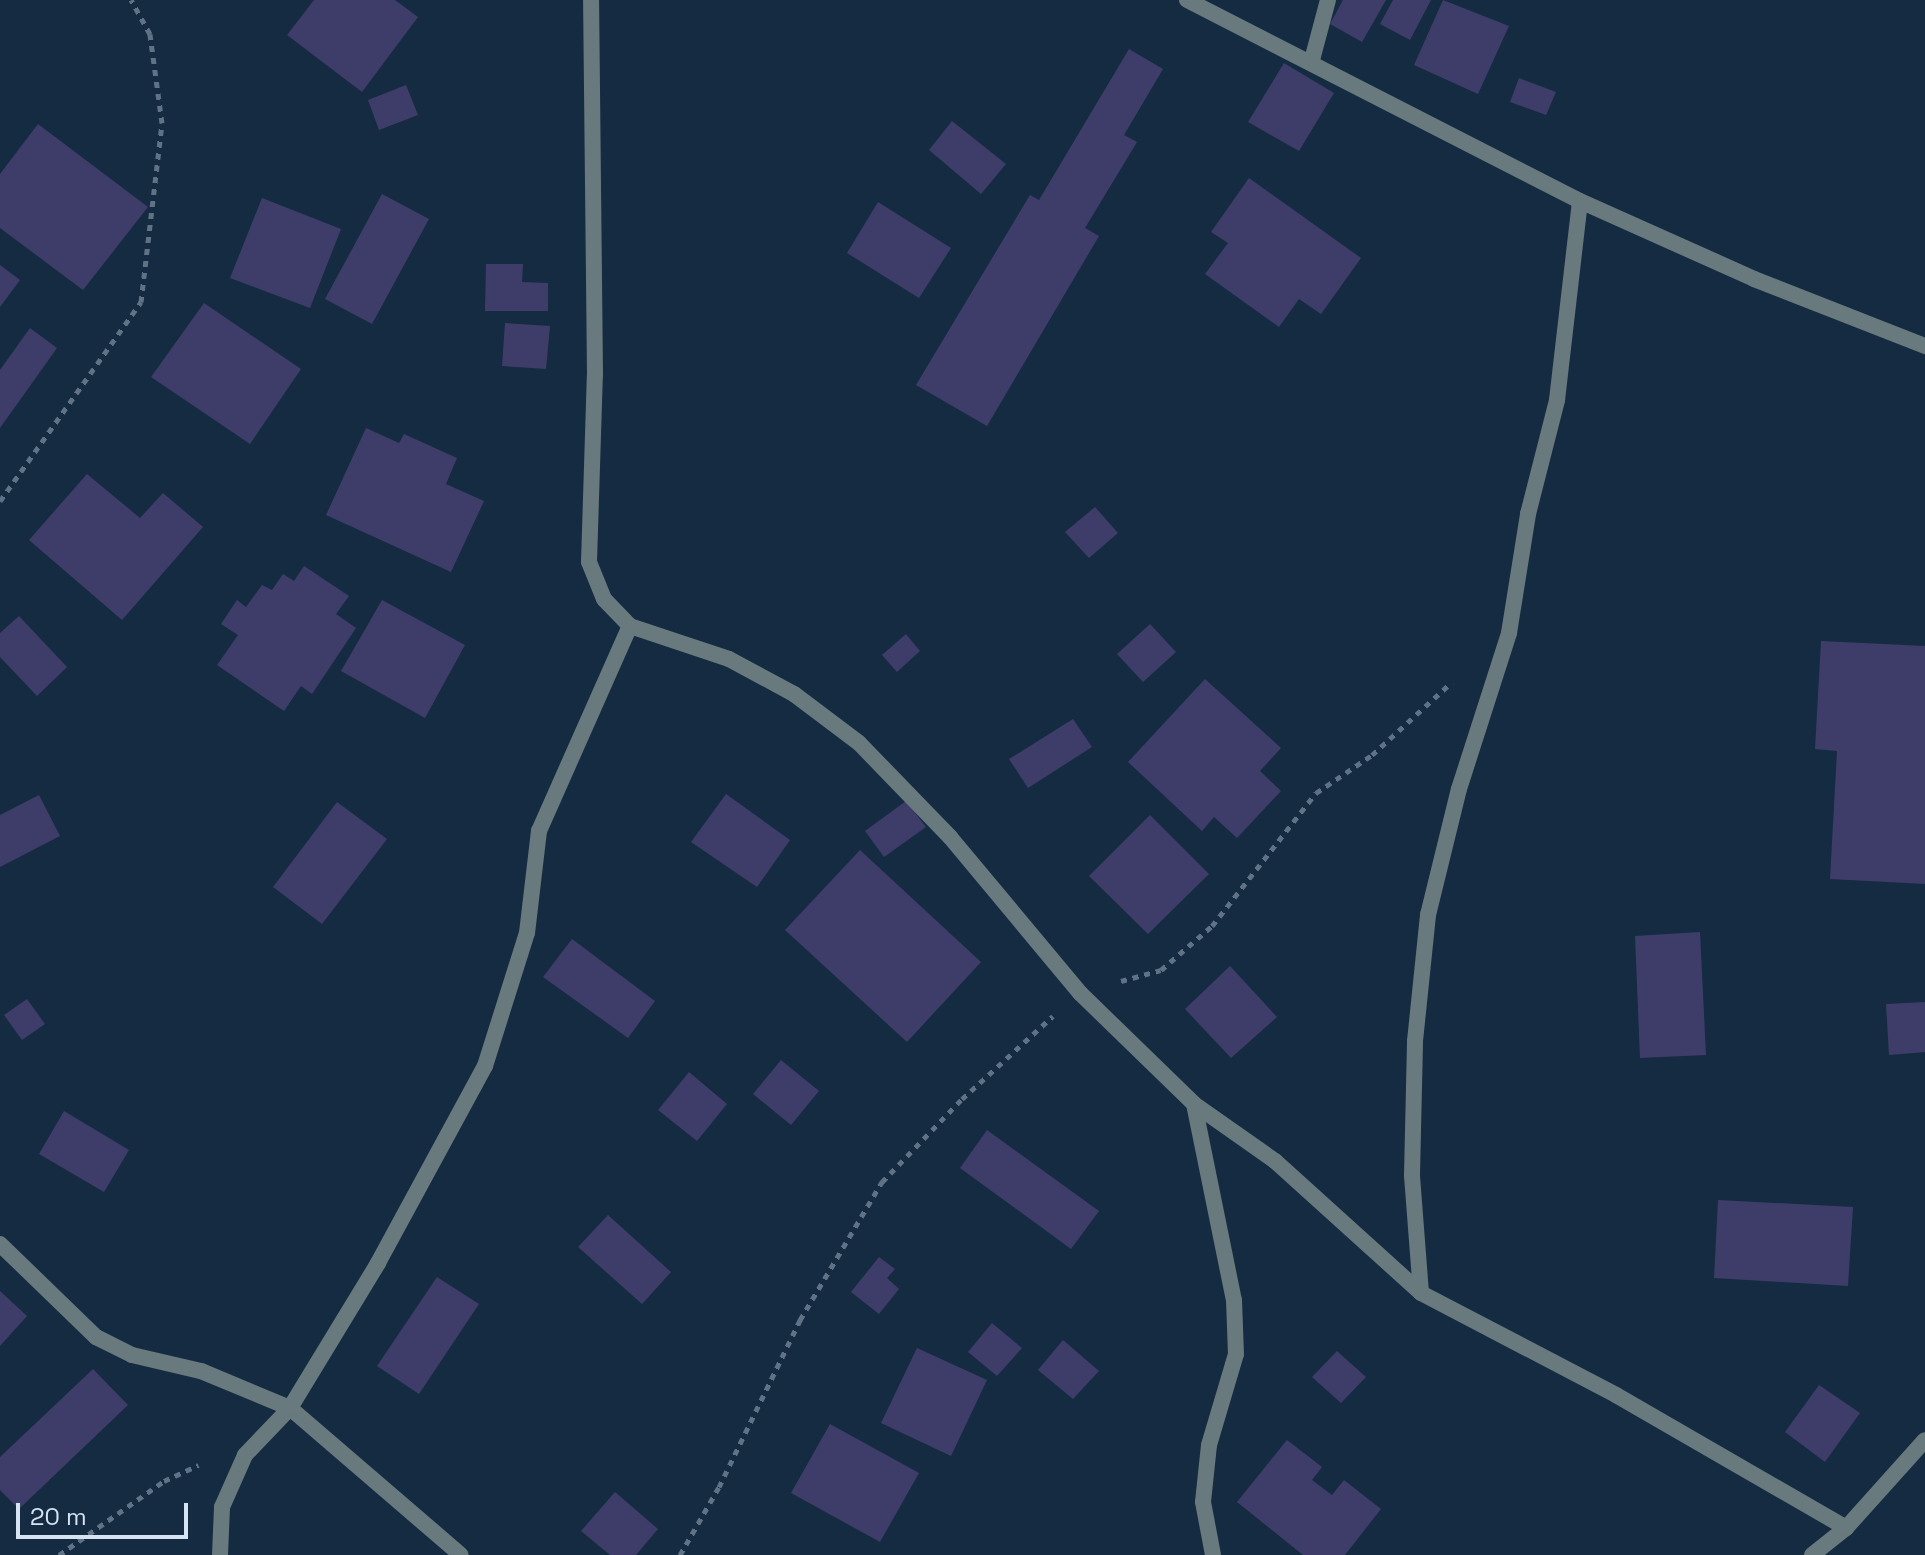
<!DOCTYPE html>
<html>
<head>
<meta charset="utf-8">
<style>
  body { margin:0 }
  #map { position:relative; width:1925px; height:1555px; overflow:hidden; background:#152b41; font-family:"Space Grotesk",sans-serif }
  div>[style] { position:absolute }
  .building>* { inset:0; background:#3e3d69 }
  .path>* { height:5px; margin-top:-2.5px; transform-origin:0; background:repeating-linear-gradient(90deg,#607386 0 6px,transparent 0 12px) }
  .street>* { height:16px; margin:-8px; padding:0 8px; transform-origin:8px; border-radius:8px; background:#687a7e }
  span { translate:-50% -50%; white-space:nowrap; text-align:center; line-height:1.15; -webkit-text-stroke:7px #152b41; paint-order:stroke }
  .scale { position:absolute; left:16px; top:1503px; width:172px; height:36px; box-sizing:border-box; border:4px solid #d6e3f2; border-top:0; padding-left:10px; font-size:24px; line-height:28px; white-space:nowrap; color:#d6e3f2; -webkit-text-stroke:6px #152b41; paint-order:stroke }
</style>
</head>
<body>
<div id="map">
  <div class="building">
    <i style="clip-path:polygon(314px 0,395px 0,418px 17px,362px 92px,287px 35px)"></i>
    <i style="clip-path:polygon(1343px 0,1386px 0,1362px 42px,1330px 24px)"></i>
    <i style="clip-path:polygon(1393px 0,1431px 0,1410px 40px,1380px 24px)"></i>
    <i style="clip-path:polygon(1443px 0,1509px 26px,1478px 94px,1414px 65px)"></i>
    <i style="clip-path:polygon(1129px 49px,1163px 69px,1124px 135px,1137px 142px,1085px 228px,1099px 236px,987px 426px,916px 385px,1030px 195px,1039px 200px)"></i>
    <i style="clip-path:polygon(1284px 63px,1334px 93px,1299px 151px,1248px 122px)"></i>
    <i style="clip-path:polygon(1519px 78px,1556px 92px,1546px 115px,1510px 102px)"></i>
    <i style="clip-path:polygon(406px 85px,418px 115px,379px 130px,368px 100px)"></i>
    <i style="clip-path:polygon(952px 121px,1006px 164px,981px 194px,929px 150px)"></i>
    <i style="clip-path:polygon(38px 124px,148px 207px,83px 290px,0 228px,0 174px)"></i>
    <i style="clip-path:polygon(1249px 178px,1361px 258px,1321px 314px,1299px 299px,1279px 327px,1205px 274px,1228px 243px,1211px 232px)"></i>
    <i style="clip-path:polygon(382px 194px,429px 219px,372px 324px,325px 299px)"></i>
    <i style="clip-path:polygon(262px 198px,341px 229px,310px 308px,230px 278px)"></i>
    <i style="clip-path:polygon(878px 202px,951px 248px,919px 298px,847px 253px)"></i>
    <i style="clip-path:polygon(486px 264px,523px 264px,522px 282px,548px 283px,548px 311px,485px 311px)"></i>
    <i style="clip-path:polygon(0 265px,20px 280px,0 307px)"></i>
    <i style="clip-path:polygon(204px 303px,301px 369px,250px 444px,151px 377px)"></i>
    <i style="clip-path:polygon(505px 323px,550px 326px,546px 369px,502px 366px)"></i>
    <i style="clip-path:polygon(30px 328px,57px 348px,0 428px,0 370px)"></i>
    <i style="clip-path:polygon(366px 428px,399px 443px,404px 434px,457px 458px,446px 484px,484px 501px,451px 572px,326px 515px)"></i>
    <i style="clip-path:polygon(87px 474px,140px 518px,163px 493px,203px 527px,122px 620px,29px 540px)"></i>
    <i style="clip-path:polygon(1095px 507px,1118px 533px,1089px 558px,1065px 532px)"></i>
    <i style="clip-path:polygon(304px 566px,349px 596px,336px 614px,356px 628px,312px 694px,301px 686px,284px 711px,217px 665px,238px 635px,221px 624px,237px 600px,246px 607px,262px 585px,272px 590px,283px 574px,294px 581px)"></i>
    <i style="clip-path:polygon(382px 600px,465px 645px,425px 718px,341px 671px)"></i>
    <i style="clip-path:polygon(19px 616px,67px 667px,37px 696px,0 657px,0 633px)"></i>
    <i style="clip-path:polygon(1150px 624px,1176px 652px,1143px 682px,1117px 654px)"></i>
    <i style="clip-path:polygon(906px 634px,920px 651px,897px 672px,882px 655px)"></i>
    <i style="clip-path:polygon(1821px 641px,1925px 646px,1925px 884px,1830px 879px,1837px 751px,1815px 749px)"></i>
    <i style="clip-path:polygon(1205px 679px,1281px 748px,1260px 771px,1281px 791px,1237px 838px,1214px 817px,1202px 831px,1128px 762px)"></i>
    <i style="clip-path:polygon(1073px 719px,1092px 747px,1028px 788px,1009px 759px)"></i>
    <i style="clip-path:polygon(726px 794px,790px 840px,757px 887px,691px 842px)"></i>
    <i style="clip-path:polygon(39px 795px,60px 836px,0 867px,0 815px)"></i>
    <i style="clip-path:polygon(906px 801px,926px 827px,884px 857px,865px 831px)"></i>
    <i style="clip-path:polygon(337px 802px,387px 839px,322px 924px,273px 887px)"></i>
    <i style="clip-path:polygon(1150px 815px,1209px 874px,1148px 934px,1089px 876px)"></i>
    <i style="clip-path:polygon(860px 850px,981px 962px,907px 1042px,785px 930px)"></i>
    <i style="clip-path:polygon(1700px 932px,1706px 1055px,1640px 1058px,1635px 936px)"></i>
    <i style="clip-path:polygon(572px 939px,655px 1001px,628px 1038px,543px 977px)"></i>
    <i style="clip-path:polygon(1230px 966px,1277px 1017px,1231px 1058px,1185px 1009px)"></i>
    <i style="clip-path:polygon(27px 999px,45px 1024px,22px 1040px,4px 1015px)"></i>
    <i style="clip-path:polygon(1925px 1002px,1925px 1052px,1889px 1055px,1886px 1004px)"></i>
    <i style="clip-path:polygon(781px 1060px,819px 1091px,791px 1125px,753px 1094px)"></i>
    <i style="clip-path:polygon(689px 1072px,727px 1104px,697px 1141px,658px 1110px)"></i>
    <i style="clip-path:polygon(64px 1111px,129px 1150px,104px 1192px,39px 1154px)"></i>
    <i style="clip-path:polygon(987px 1130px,1099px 1211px,1071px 1249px,960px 1168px)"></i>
    <i style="clip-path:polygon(1718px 1200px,1853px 1207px,1848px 1286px,1714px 1278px)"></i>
    <i style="clip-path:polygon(608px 1215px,671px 1272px,642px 1304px,578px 1247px)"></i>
    <i style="clip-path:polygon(879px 1257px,895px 1269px,887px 1278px,899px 1289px,879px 1314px,851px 1292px)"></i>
    <i style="clip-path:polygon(437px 1277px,479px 1304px,419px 1394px,377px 1366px)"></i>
    <i style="clip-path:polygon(0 1291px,27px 1316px,0 1346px)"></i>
    <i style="clip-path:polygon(992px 1323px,1022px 1348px,997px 1376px,968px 1352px)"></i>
    <i style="clip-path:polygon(1063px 1340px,1099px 1371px,1073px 1399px,1038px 1370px)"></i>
    <i style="clip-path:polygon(917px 1348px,987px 1380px,951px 1456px,881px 1423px)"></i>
    <i style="clip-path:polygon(1337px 1351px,1366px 1377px,1341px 1403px,1312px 1377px)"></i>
    <i style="clip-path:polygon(93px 1369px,128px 1405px,19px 1509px,0 1490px,0 1457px)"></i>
    <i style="clip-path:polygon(1819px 1385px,1860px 1413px,1825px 1462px,1785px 1432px)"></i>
    <i style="clip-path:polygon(830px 1424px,919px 1473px,880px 1542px,791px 1493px)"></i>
    <i style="clip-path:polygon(1287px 1440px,1322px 1467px,1312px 1480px,1332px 1495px,1344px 1480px,1381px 1509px,1345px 1555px,1303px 1555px,1237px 1502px)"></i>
    <i style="clip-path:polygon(615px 1492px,658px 1529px,636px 1555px,610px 1555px,581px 1531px)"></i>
  </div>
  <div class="path">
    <i style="left:0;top:501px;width:244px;rotate:-54.7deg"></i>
    <i style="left:141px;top:302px;width:180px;rotate:-83.3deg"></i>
    <i style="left:162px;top:123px;width:90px;rotate:-97.7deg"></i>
    <i style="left:150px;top:34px;width:39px;rotate:-119deg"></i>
    <i style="left:1121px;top:981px;width:41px;rotate:-15.4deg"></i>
    <i style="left:1161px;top:970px;width:67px;rotate:-40.8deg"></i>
    <i style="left:1212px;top:926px;width:169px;rotate:-52deg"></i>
    <i style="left:1316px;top:793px;width:68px;rotate:-34.2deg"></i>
    <i style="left:1372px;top:755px;width:108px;rotate:-42.4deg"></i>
    <i style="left:59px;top:1555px;width:128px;rotate:-35.2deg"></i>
    <i style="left:164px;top:1481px;width:38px;rotate:-25deg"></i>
    <i style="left:680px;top:1555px;width:78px;rotate:-60.2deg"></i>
    <i style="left:719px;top:1487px;width:186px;rotate:-64.1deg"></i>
    <i style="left:800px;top:1320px;width:161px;rotate:-59.3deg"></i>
    <i style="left:882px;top:1182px;width:115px;rotate:-46.1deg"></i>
    <i style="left:962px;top:1099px;width:123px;rotate:-42.4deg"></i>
  </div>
  <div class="street">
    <i style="left:1187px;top:0;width:441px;rotate:27.1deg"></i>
    <i style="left:1580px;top:201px;width:191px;rotate:24.1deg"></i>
    <i style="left:1754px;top:279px;width:184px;rotate:21.4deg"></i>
    <i style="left:1312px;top:60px;width:62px;rotate:-75.1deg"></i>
    <i style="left:630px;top:626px;width:104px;rotate:18.4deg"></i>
    <i style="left:729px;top:659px;width:74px;rotate:28.3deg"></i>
    <i style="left:794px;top:694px;width:81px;rotate:37deg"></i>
    <i style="left:859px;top:743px;width:131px;rotate:45.9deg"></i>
    <i style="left:950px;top:837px;width:203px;rotate:50.2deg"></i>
    <i style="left:1080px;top:993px;width:159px;rotate:44.2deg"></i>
    <i style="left:1194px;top:1104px;width:99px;rotate:35.1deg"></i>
    <i style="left:1275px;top:1161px;width:197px;rotate:42.1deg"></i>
    <i style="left:1421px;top:1293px;width:220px;rotate:27.6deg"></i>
    <i style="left:1616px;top:1395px;width:266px;rotate:30deg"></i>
    <i style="left:1194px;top:1104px;width:200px;rotate:78.5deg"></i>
    <i style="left:1234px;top:1300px;width:54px;rotate:87.9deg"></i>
    <i style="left:1236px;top:1354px;width:95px;rotate:106.5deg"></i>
    <i style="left:1209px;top:1445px;width:57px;rotate:96deg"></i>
    <i style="left:1203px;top:1502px;width:54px;rotate:79.3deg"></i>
    <i style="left:0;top:1244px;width:134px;rotate:44.1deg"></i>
    <i style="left:96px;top:1337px;width:40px;rotate:26.6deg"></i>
    <i style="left:132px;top:1355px;width:71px;rotate:13.1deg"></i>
    <i style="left:201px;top:1371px;width:96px;rotate:22.6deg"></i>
    <i style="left:290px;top:1408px;width:225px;rotate:40.7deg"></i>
    <i style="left:1421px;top:1293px;width:118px;rotate:-94.4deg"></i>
    <i style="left:1412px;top:1175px;width:134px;rotate:-88.7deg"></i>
    <i style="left:1415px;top:1041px;width:127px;rotate:-84.1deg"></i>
    <i style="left:1428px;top:915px;width:130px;rotate:-76.2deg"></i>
    <i style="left:1459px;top:789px;width:164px;rotate:-72.2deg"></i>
    <i style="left:1509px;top:633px;width:121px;rotate:-80.9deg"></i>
    <i style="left:1528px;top:514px;width:118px;rotate:-75.7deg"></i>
    <i style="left:1557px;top:400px;width:200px;rotate:-83.4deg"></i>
    <i style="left:220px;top:1555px;width:48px;rotate:-87.6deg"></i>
    <i style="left:222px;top:1507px;width:57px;rotate:-66.1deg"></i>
    <i style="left:245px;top:1455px;width:65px;rotate:-46.2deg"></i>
    <i style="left:290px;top:1408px;width:170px;rotate:-58.7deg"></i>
    <i style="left:378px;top:1263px;width:224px;rotate:-61.5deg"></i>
    <i style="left:485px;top:1066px;width:139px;rotate:-72.5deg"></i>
    <i style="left:527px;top:933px;width:103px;rotate:-83.3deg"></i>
    <i style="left:539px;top:831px;width:224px;rotate:-66.1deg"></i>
    <i style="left:630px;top:626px;width:37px;rotate:-134deg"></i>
    <i style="left:604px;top:599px;width:40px;rotate:-112deg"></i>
    <i style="left:589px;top:562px;width:187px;rotate:-88.2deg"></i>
    <i style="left:595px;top:375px;width:375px;rotate:-90.6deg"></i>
    <i style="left:1812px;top:1555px;width:43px;rotate:-38.5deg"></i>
    <i style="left:1846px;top:1528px;width:118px;rotate:-48.1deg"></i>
  </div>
  <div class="scale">20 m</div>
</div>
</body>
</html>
